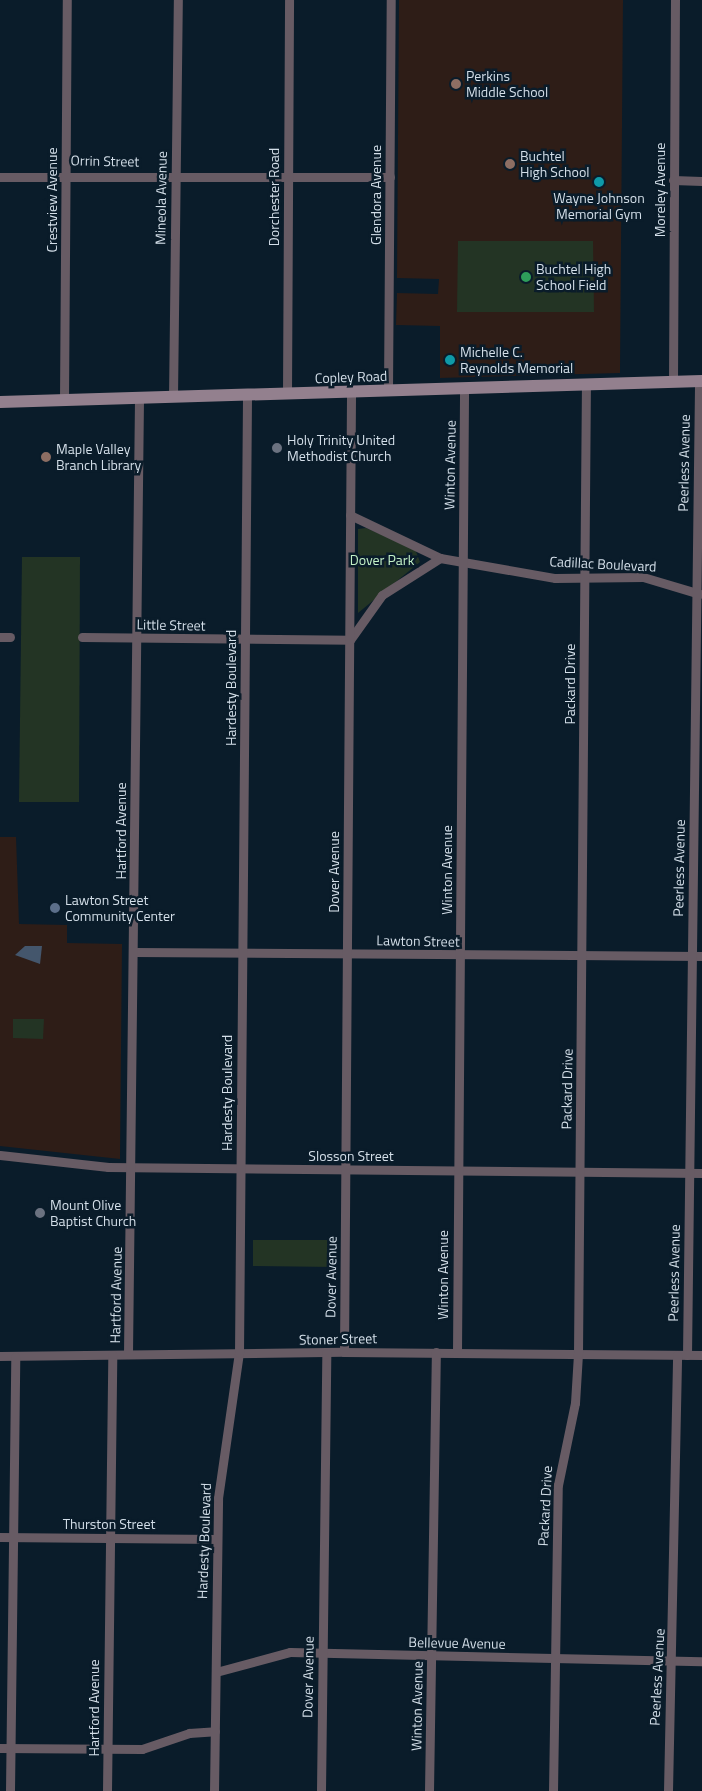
<!DOCTYPE html>
<html>
<head>
<meta charset="utf-8">
<style>
  body { margin:0 }
  #map { position:relative; width:702px; height:1791px; overflow:hidden; background:#0a1c2a; font-family:"Titillium Web",sans-serif }
  div>[style] { position:absolute }
  .education>* { inset:0; background:#2e1d17 }
  .green>* { inset:0; background:#233424 }
  .water>* { inset:0; background:#44566c }
  .minor>* { height:9px; margin:-4.5px; padding:0 4.5px; transform-origin:4.5px; border-radius:4.5px; background:#675b64 }
  .secondary>* { height:12px; margin:-6px; padding:0 6px; transform-origin:6px; border-radius:6px; background:#93808e }
  .dots>* { width:14px; height:14px; translate:-50% -50%; box-sizing:border-box; border:2px solid #0a1c2a; border-radius:50% }
  span { translate:-50% -50%; white-space:nowrap; text-align:center; line-height:1.15; -webkit-text-stroke:5px #0a1c2a; paint-order:stroke }
  .poi-label { font-size:14px; color:#d4dfe9 }
  .left { translate:0 -50%; text-align:left }
  .street-label { font-size:14px; color:#d4dfe9 }
  .park-label { font-size:14px; color:#c3f0c6 }
</style>
</head>
<body>
<div id="map">
  <div class="education">
    <i style="clip-path:polygon(399px 0,623px 0,620px 373px,440px 378px,440px 326px,396px 325px,397px 293px,438px 294px,439px 279px,397px 278px)"></i>
    <i style="clip-path:polygon(0 837px,16px 837px,19px 924px,67px 925px,67px 943px,122px 944px,120px 1159px,0 1146px)"></i>
  </div>
  <div class="green">
    <i style="clip-path:polygon(458px 241px,593px 241px,594px 312px,457px 312px)"></i>
    <i style="clip-path:polygon(366px 528px,415px 549px,420px 562px,358px 613px,358px 529px)"></i>
    <i style="clip-path:polygon(22px 557px,80px 557px,79px 802px,19px 802px)"></i>
    <i style="clip-path:polygon(13px 1019px,44px 1019px,43px 1039px,13px 1038px)"></i>
    <i style="clip-path:polygon(253px 1240px,336px 1240px,336px 1267px,253px 1266px)"></i>
  </div>
  <div class="water">
    <i style="clip-path:polygon(25px 946px,42px 946px,40px 964px,15px 955px)"></i>
  </div>
  <div class="minor">
    <i style="left:0;top:177px;width:390px"></i>
    <i style="left:673px;top:180px;width:29px;rotate:2deg"></i>
    <i style="left:673px;top:381px;width:381px;rotate:-89.7deg"></i>
    <i style="left:388px;top:390px;width:390px;rotate:-89.6deg"></i>
    <i style="left:287px;top:393px;width:393px;rotate:-89.7deg"></i>
    <i style="left:173px;top:397px;width:397px;rotate:-89.3deg"></i>
    <i style="left:64px;top:400px;width:400px;rotate:-89.6deg"></i>
    <i style="left:350px;top:515px;width:100px;rotate:25.5deg"></i>
    <i style="left:440px;top:558px;width:117px;rotate:9.9deg"></i>
    <i style="left:555px;top:578px;width:88px;rotate:-0.7deg"></i>
    <i style="left:643px;top:577px;width:59px;rotate:16.6deg"></i>
    <i style="left:0;top:637px;width:10px"></i>
    <i style="left:82px;top:637px;width:268px;rotate:0.6deg"></i>
    <i style="left:350px;top:640px;width:55px;rotate:-54.6deg"></i>
    <i style="left:382px;top:595px;width:69px;rotate:-32.5deg"></i>
    <i style="left:134px;top:952px;width:568px;rotate:0.4deg"></i>
    <i style="left:0;top:1155px;width:109px;rotate:6.3deg"></i>
    <i style="left:108px;top:1167px;width:594px;rotate:0.58deg"></i>
    <i style="left:344px;top:1352px;width:960px;rotate:-89.58deg"></i>
    <i style="left:457px;top:1352px;width:964px;rotate:-89.58deg"></i>
    <i style="left:128px;top:1354px;width:956px;rotate:-89.34deg"></i>
    <i style="left:687px;top:1355px;width:974px;rotate:-89.29deg"></i>
    <i style="left:0;top:1356px;width:344px;rotate:-0.7deg"></i>
    <i style="left:344px;top:1352px;width:358px;rotate:0.5deg"></i>
    <i style="left:0;top:1537px;width:217px;rotate:0.5deg"></i>
    <i style="left:216px;top:1672px;width:77px;rotate:-15.1deg"></i>
    <i style="left:290px;top:1652px;width:412px;rotate:1.3deg"></i>
    <i style="left:0;top:1748px;width:142px;rotate:0.4deg"></i>
    <i style="left:142px;top:1749px;width:50px;rotate:-18.8deg"></i>
    <i style="left:189px;top:1733px;width:26px;rotate:-4deg"></i>
    <i style="left:10px;top:1791px;width:434px;rotate:-89.3deg"></i>
    <i style="left:107px;top:1791px;width:436px;rotate:-89.3deg"></i>
    <i style="left:214px;top:1791px;width:293px;rotate:-89.2deg"></i>
    <i style="left:218px;top:1498px;width:147px;rotate:-81.8deg"></i>
    <i style="left:239px;top:1353px;width:959px;rotate:-89.52deg"></i>
    <i style="left:321px;top:1791px;width:438px;rotate:-89.3deg"></i>
    <i style="left:429px;top:1791px;width:439px;rotate:-89.1deg"></i>
    <i style="left:553px;top:1791px;width:306px;rotate:-89.1deg"></i>
    <i style="left:558px;top:1485px;width:84px;rotate:-78.3deg"></i>
    <i style="left:575px;top:1403px;width:49px;rotate:-86.5deg"></i>
    <i style="left:578px;top:1354px;width:969px;rotate:-89.53deg"></i>
    <i style="left:668px;top:1791px;width:436px;rotate:-88.8deg"></i>
  </div>
  <div class="secondary">
    <i style="left:0;top:402px;width:702px;rotate:-1.71deg"></i>
  </div>
  <div class="dots">
    <i style="left:456px;top:84px;background:#8d6e63"></i>
    <i style="left:510px;top:164px;background:#8d6e63"></i>
    <i style="left:599px;top:182px;background:#0f9aa8"></i>
    <i style="left:526px;top:277px;background:#2e9e5b"></i>
    <i style="left:450px;top:360px;background:#0f9aa8"></i>
    <i style="left:277px;top:448px;background:#6b7280"></i>
    <i style="left:46px;top:457px;background:#8d6e63"></i>
    <i style="left:55px;top:908px;background:#5c6f8a"></i>
    <i style="left:40px;top:1213px;background:#6b7280"></i>
  </div>
  <div class="poi-label">
    <span class="left" style="left:466px;top:84px">Perkins<br>Middle School</span>
    <span class="left" style="left:520px;top:164px">Buchtel<br>High School</span>
    <span style="left:599px;top:206px">Wayne Johnson<br>Memorial Gym</span>
    <span class="left" style="left:536px;top:277px">Buchtel High<br>School Field</span>
    <span class="left" style="left:460px;top:360px">Michelle C.<br>Reynolds Memorial</span>
    <span class="left" style="left:287px;top:448px">Holy Trinity United<br>Methodist Church</span>
    <span class="left" style="left:56px;top:457px">Maple Valley<br>Branch Library</span>
    <span class="left" style="left:65px;top:908px">Lawton Street<br>Community Center</span>
    <span class="left" style="left:50px;top:1213px">Mount Olive<br>Baptist Church</span>
  </div>
  <div class="street-label">
    <span style="left:105px;top:161px;rotate:1deg">Orrin Street</span>
    <span style="left:660px;top:190px;rotate:-90deg">Moreley Avenue</span>
    <span style="left:376px;top:195px;rotate:-90deg">Glendora Avenue</span>
    <span style="left:274px;top:197px;rotate:-90deg">Dorchester Road</span>
    <span style="left:161px;top:198px;rotate:-89deg">Mineola Avenue</span>
    <span style="left:52px;top:200px;rotate:-90deg">Crestview Avenue</span>
    <span style="left:351px;top:377px;rotate:-2deg">Copley Road</span>
    <span style="left:684px;top:463px;rotate:-89deg">Peerless Avenue</span>
    <span style="left:450px;top:465px;rotate:-89deg">Winton Avenue</span>
    <span style="left:603px;top:564px;rotate:3deg">Cadillac Boulevard</span>
    <span style="left:171px;top:625px;rotate:1deg">Little Street</span>
    <span style="left:570px;top:684px;rotate:-90deg">Packard Drive</span>
    <span style="left:231px;top:688px;rotate:-90deg">Hardesty Boulevard</span>
    <span style="left:121px;top:831px;rotate:-90deg">Hartford Avenue</span>
    <span style="left:679px;top:868px;rotate:-89deg">Peerless Avenue</span>
    <span style="left:447px;top:870px;rotate:-90deg">Winton Avenue</span>
    <span style="left:334px;top:872px;rotate:-90deg">Dover Avenue</span>
    <span style="left:418px;top:941px;rotate:1deg">Lawton Street</span>
    <span style="left:567px;top:1089px;rotate:-89deg">Packard Drive</span>
    <span style="left:227px;top:1093px;rotate:-90deg">Hardesty Boulevard</span>
    <span style="left:351px;top:1156px">Slosson Street</span>
    <span style="left:674px;top:1273px;rotate:-89deg">Peerless Avenue</span>
    <span style="left:443px;top:1275px;rotate:-90deg">Winton Avenue</span>
    <span style="left:331px;top:1277px;rotate:-89deg">Dover Avenue</span>
    <span style="left:116px;top:1295px;rotate:-89deg">Hartford Avenue</span>
    <span style="left:338px;top:1339px;rotate:-1deg">Stoner Street</span>
    <span style="left:545px;top:1506px;rotate:-87deg">Packard Drive</span>
    <span style="left:109px;top:1524px">Thurston Street</span>
    <span style="left:204px;top:1541px;rotate:-88deg">Hardesty Boulevard</span>
    <span style="left:457px;top:1643px;rotate:1deg">Bellevue Avenue</span>
    <span style="left:308px;top:1677px;rotate:-89deg">Dover Avenue</span>
    <span style="left:657px;top:1677px;rotate:-87deg">Peerless Avenue</span>
    <span style="left:417px;top:1706px;rotate:-89deg">Winton Avenue</span>
    <span style="left:94px;top:1708px;rotate:-90deg">Hartford Avenue</span>
  </div>
  <div class="park-label">
    <span style="left:382px;top:560px">Dover Park</span>
  </div>
</div>
</body>
</html>
